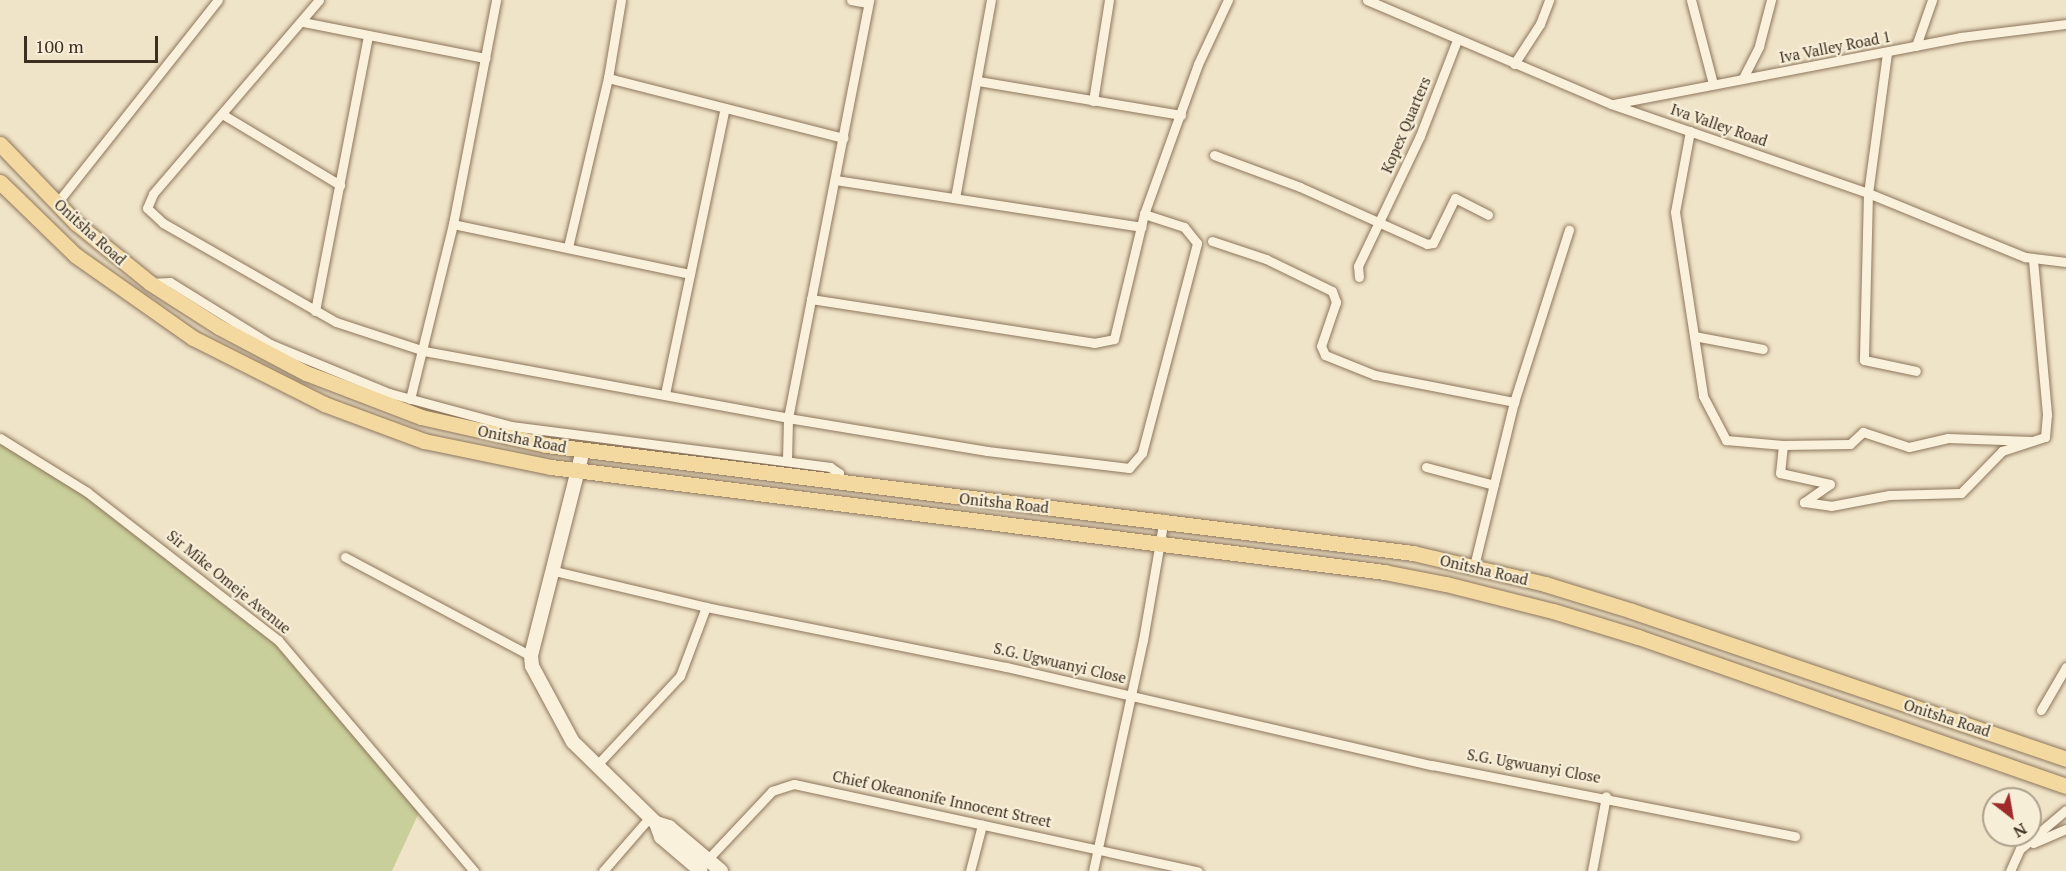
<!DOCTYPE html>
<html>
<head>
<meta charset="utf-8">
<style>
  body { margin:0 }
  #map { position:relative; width:2066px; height:871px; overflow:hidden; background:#f0e4c8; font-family:"PT Serif",serif }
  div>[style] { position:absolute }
  .green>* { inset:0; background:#c9cf9b }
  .roads { filter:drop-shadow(0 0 2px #8d765c) drop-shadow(0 0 2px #8d765c) }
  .street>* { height:9px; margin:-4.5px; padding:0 4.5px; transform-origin:4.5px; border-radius:4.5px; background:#faf1dc }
  .secondary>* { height:14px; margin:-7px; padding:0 7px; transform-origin:7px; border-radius:7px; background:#faf1dc }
  .primary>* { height:15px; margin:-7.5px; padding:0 7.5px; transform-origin:7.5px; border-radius:7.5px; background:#f3d9a0 }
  span { translate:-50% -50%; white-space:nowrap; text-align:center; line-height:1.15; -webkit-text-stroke:4.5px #f7eed8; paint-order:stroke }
  .street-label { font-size:15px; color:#3d2e20 }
  .north { position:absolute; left:1982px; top:787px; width:60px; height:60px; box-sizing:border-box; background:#f7eed8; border:2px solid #ada18e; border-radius:50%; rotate:149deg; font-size:16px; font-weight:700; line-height:24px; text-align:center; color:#3d2e20 }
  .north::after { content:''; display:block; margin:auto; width:21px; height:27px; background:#9e2a2b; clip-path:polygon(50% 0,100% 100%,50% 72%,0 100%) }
  .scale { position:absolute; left:24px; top:36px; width:134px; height:27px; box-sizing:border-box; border:3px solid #3d2e20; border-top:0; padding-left:8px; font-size:18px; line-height:21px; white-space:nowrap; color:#3d2e20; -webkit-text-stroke:4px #f7eed8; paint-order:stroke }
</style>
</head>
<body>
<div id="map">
  <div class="green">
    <i style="clip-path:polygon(0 442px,87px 492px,278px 640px,421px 808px,392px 871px,0 871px)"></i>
  </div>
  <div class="roads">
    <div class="street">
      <i style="left:319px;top:0;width:255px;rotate:130.6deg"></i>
      <i style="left:153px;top:194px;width:15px;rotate:113deg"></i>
      <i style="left:147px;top:208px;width:22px;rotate:43deg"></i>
      <i style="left:163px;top:223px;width:199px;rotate:29.8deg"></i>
      <i style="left:336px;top:322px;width:93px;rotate:18.2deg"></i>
      <i style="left:424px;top:351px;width:370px;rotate:10.4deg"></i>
      <i style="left:788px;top:418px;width:202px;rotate:9.4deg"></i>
      <i style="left:987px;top:451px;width:143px;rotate:6.8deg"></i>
      <i style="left:1129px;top:468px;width:20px;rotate:-49deg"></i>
      <i style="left:1142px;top:453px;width:217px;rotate:-75.3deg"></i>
      <i style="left:1197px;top:243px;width:21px;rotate:-129deg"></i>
      <i style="left:1184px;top:227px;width:42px;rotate:-162deg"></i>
      <i style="left:851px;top:0;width:17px;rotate:10deg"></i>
      <i style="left:1367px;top:0;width:265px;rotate:23.1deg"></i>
      <i style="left:1611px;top:104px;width:272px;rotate:19.1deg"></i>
      <i style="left:1868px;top:193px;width:170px;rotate:22.2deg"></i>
      <i style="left:2025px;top:257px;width:41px;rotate:7deg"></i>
      <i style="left:1691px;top:0;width:87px;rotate:75.3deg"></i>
      <i style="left:303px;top:22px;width:186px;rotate:11.2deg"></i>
      <i style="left:1916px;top:46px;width:49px;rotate:-70.8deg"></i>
      <i style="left:1887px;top:53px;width:141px;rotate:97.7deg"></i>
      <i style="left:1868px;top:193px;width:167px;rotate:91.4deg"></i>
      <i style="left:1864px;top:360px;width:53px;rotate:11.9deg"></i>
      <i style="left:1514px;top:64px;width:48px;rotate:-57deg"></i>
      <i style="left:1540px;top:24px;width:26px;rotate:-69deg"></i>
      <i style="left:608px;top:78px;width:243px;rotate:14.3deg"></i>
      <i style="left:1743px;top:78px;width:36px;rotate:-63deg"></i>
      <i style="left:1759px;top:46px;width:48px;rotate:-75.4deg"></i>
      <i style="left:978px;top:81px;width:206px;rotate:9.5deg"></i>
      <i style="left:1093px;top:101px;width:102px;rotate:-81deg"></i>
      <i style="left:1613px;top:104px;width:354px;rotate:-10.9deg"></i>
      <i style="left:1961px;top:37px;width:106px;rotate:-7.1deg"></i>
      <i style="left:222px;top:114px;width:138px;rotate:31deg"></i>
      <i style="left:1690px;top:131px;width:82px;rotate:100.5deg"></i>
      <i style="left:1675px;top:212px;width:186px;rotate:81.3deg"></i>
      <i style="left:1703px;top:396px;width:50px;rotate:62.4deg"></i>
      <i style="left:1726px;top:440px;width:57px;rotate:5deg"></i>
      <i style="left:1783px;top:445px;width:28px;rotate:96deg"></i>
      <i style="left:1780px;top:473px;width:51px;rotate:12.4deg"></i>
      <i style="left:1830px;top:484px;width:32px;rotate:145deg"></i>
      <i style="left:1804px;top:502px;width:27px;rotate:8deg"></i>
      <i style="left:1831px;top:506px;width:59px;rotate:-10.7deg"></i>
      <i style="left:1889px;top:495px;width:72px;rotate:-1.6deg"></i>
      <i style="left:1961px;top:493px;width:59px;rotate:-45.7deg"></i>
      <i style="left:2002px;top:451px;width:45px;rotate:-18deg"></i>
      <i style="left:2045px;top:437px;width:23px;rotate:-85deg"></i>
      <i style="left:2047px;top:414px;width:156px;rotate:-95.2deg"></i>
      <i style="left:1214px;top:155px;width:92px;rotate:20.4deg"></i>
      <i style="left:1300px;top:187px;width:139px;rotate:24.2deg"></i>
      <i style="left:1427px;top:244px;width:6px;rotate:-9deg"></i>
      <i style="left:1433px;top:243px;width:50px;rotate:-63.9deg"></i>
      <i style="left:1455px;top:198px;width:37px;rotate:27deg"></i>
      <i style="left:835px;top:180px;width:310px;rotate:8.7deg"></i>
      <i style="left:955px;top:198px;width:201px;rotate:-79.7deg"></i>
      <i style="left:57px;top:203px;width:259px;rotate:-51.6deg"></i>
      <i style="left:453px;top:224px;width:242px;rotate:11.9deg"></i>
      <i style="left:1212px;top:241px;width:57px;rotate:18.4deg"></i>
      <i style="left:1266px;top:259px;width:73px;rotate:25.9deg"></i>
      <i style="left:1332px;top:291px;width:12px;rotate:70deg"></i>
      <i style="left:1336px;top:302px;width:46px;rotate:108.8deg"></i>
      <i style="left:1321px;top:346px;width:10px;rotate:66deg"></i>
      <i style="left:1325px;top:355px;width:54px;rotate:21.8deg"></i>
      <i style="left:1375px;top:375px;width:142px;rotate:11deg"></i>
      <i style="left:568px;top:247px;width:174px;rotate:-76.7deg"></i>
      <i style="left:608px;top:78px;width:79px;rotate:-80.5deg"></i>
      <i style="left:1359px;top:277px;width:11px;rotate:-95deg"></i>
      <i style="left:1358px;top:266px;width:144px;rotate:-64.5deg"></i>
      <i style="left:1420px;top:136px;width:103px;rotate:-68.9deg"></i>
      <i style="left:150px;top:283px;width:20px;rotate:-3deg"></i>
      <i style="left:170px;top:282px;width:118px;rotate:31.8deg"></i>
      <i style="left:270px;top:344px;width:129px;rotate:22.4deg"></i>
      <i style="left:389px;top:393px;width:126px;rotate:15.1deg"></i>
      <i style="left:511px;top:426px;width:322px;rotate:7.3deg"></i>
      <i style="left:830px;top:467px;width:11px;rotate:34deg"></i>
      <i style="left:839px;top:473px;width:10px;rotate:96deg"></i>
      <i style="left:811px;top:299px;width:286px;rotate:8.8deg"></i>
      <i style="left:1094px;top:343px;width:20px;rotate:-11deg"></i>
      <i style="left:1114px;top:339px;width:129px;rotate:-76.5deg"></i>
      <i style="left:1144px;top:214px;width:159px;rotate:-70.2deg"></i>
      <i style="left:1198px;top:64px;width:71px;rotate:-64.9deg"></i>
      <i style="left:315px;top:311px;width:281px;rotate:-79.1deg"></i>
      <i style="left:1694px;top:336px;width:70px;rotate:10.7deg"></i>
      <i style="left:665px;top:394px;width:292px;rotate:-78.2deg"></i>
      <i style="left:410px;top:399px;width:180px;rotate:-76.2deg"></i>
      <i style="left:453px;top:224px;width:228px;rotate:-79.1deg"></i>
      <i style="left:0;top:438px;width:102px;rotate:31.8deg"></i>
      <i style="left:87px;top:492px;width:242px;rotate:37.8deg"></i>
      <i style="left:278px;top:640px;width:303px;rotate:49.7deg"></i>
      <i style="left:1783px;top:445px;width:67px;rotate:-0.9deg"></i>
      <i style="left:1850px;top:444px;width:18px;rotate:-43deg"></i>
      <i style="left:1863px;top:432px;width:48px;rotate:18.1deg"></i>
      <i style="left:1909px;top:447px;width:40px;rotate:-13deg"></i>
      <i style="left:1948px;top:438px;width:84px;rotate:2deg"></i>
      <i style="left:787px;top:460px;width:42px;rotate:-88.6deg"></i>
      <i style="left:788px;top:418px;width:426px;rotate:-79deg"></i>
      <i style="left:1426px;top:467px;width:70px;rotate:14.8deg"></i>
      <i style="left:345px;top:557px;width:211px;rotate:28deg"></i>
      <i style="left:1474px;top:566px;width:169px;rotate:-76.3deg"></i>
      <i style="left:1514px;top:402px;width:181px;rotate:-72.3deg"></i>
      <i style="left:554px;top:571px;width:156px;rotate:13.3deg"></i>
      <i style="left:706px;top:607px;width:306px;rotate:11.3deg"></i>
      <i style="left:1006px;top:667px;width:437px;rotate:13deg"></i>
      <i style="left:1432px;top:765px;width:370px;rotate:11.1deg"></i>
      <i style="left:2041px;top:710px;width:50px;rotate:-59.8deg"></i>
      <i style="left:596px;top:766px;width:123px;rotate:-47deg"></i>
      <i style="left:680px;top:676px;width:74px;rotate:-69.4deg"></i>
      <i style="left:2033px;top:843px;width:36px;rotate:-23deg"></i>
      <i style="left:707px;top:860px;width:95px;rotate:-46.7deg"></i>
      <i style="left:772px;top:791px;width:23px;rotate:-18deg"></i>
      <i style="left:794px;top:784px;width:413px;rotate:12.2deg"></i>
      <i style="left:603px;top:871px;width:72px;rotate:-49deg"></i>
      <i style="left:970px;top:871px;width:48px;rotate:-75.4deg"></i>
      <i style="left:1093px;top:871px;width:236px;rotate:-77.8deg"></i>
      <i style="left:1143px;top:640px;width:123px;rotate:-80.2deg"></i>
      <i style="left:1592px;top:871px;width:76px;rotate:-79.4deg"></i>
      <i style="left:2010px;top:871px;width:24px;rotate:-66deg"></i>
      <i style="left:2020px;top:849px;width:60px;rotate:-40.3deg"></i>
    </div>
    <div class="secondary">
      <i style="left:583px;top:450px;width:212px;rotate:104.2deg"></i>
      <i style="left:531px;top:656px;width:10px;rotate:84deg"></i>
      <i style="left:532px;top:666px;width:86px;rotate:61.7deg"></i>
      <i style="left:573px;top:742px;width:116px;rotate:44.3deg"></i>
      <i style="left:656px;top:823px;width:15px;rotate:70deg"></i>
      <i style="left:661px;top:837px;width:52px;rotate:40.4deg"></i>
      <i style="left:656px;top:823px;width:14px;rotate:17deg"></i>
      <i style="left:669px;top:827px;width:68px;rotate:40.2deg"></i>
    </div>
    <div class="primary">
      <i style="left:0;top:144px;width:110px;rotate:46.1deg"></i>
      <i style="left:76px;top:223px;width:95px;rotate:39deg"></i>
      <i style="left:150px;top:283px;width:82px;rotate:32.5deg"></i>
      <i style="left:219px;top:327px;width:98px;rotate:27.9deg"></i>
      <i style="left:306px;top:373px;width:123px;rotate:20.9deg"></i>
      <i style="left:421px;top:417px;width:128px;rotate:12.6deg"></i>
      <i style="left:546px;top:445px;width:874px;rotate:7.1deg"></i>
      <i style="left:1413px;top:553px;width:136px;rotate:13.2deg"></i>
      <i style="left:1545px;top:584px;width:91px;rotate:17.2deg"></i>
      <i style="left:1632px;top:611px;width:459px;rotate:18.8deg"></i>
      <i style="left:0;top:182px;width:105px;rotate:44.2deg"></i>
      <i style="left:75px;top:255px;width:144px;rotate:35.1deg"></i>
      <i style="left:193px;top:338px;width:147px;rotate:26.7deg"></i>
      <i style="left:324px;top:404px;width:107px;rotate:20.3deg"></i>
      <i style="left:424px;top:441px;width:130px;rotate:11.6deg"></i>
      <i style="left:551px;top:467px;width:840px;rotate:7.18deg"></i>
      <i style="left:1384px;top:572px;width:63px;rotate:11deg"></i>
      <i style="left:1446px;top:584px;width:110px;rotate:14.2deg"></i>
      <i style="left:1553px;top:611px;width:89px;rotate:17deg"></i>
      <i style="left:1638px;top:637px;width:453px;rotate:19.2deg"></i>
    </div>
  </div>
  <div class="street-label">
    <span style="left:1835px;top:47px;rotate:-11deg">Iva Valley Road 1</span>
    <span style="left:1406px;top:125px;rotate:-67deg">Kopex Quarters</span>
    <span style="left:1719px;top:125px;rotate:19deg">Iva Valley Road</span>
    <span style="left:90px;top:232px;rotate:42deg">Onitsha Road</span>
    <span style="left:522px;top:439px;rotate:11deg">Onitsha Road</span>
    <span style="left:1004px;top:503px;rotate:6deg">Onitsha Road</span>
    <span style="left:1484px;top:570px;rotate:13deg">Onitsha Road</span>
    <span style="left:229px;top:582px;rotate:39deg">Sir Mike Omeje Avenue</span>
    <span style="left:1060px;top:663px;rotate:13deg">S.G. Ugwuanyi Close</span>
    <span style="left:1947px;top:718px;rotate:18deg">Onitsha Road</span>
    <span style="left:1534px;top:766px;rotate:10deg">S.G. Ugwuanyi Close</span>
    <span style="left:942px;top:799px;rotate:12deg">Chief Okeanonife Innocent Street</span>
  </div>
  <div class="north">N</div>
  <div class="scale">100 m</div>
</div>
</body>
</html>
